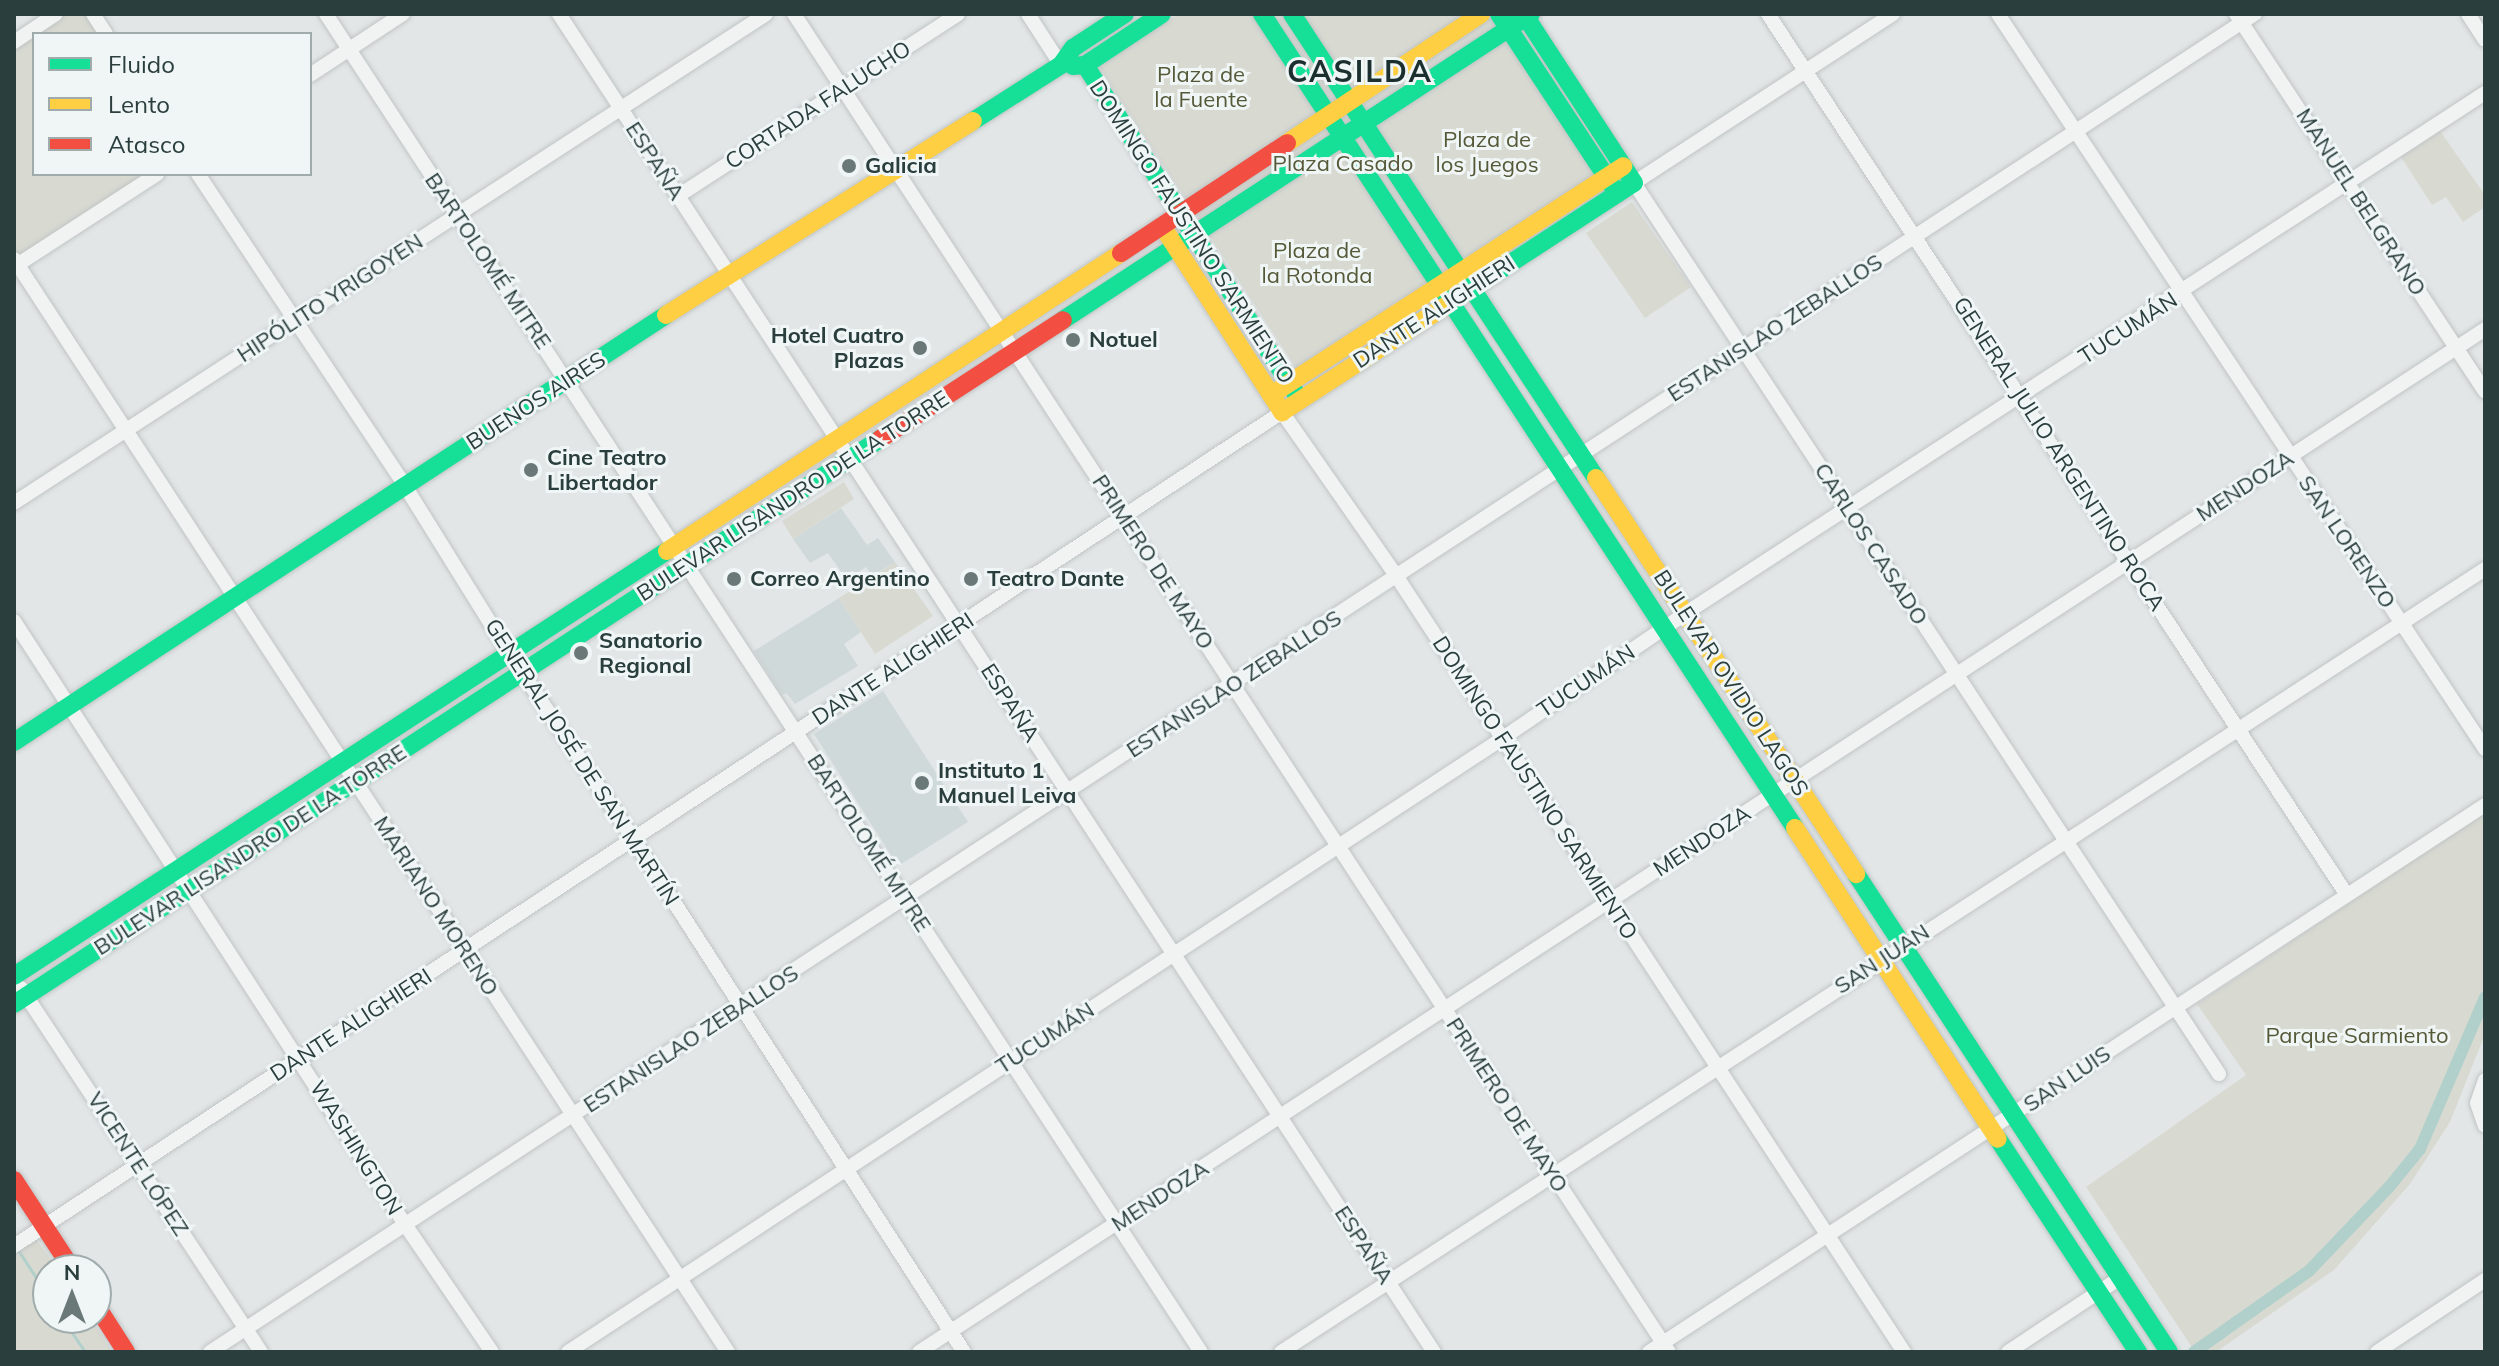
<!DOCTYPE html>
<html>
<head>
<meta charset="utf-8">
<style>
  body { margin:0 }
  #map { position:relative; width:2499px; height:1366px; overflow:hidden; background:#e2e6e6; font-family:Mulish,sans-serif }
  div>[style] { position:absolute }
  .built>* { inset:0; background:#d0d9d9 }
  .green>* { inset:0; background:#d8dad2 }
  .stream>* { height:3px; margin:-1.5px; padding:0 1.5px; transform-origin:1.5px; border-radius:1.5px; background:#b2d0cb }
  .canal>* { height:12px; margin:-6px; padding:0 6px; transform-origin:6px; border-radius:6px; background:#b2d0cb }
  .roads { filter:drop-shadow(0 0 2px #c0c4c4) drop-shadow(0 0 2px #c0c4c4) }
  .street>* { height:14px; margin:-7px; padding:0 7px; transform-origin:7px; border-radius:7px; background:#f1f3f3 }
  .fast>* { height:18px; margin:-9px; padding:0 9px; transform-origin:9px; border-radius:9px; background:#16e098 }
  .slow>* { height:18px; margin:-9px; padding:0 9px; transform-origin:9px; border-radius:9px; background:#ffcf43 }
  .jam>* { height:18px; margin:-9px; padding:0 9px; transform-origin:9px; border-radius:9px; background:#f24e42 }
  .dots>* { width:22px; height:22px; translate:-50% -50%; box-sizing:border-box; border:4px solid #eff6f5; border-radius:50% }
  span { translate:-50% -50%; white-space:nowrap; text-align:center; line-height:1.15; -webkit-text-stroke:6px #eff6f5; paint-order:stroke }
  .park-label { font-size:22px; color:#555938 }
  .street-label { font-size:22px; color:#2a3e3d }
  .poi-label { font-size:22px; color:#2a3e3d; font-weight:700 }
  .left { translate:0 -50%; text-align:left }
  .right { translate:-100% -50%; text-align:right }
  .district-label { font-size:30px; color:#1c2f2f; font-weight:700; letter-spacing:2px }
  .frame { position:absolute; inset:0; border:16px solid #2a3e3d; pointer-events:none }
  .legend { position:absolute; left:32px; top:32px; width:280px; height:144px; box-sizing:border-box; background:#eff6f5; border:2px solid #a0acab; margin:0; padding:10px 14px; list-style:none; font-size:24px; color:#2a3e3d }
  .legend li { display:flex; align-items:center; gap:16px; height:40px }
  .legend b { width:40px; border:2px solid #a0acab }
  .north { position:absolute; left:32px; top:1254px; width:80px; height:80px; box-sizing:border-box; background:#eff6f5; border:2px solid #a0acab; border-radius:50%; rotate:0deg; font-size:22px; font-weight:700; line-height:32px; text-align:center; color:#2a3e3d }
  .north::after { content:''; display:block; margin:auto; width:28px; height:36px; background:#6a7978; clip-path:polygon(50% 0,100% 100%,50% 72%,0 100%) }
</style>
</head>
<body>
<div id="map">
  <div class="built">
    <i style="clip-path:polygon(841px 508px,867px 545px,878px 538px,895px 562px,872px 576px,866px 567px,847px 580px,828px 553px,810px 563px,793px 539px)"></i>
    <i style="clip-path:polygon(839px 598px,861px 632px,844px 644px,858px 666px,795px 704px,786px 693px,782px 695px,754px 651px)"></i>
    <i style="clip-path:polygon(883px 691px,968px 822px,898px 866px,814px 734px)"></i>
  </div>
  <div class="green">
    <i style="clip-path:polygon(56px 14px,93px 14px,106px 34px,34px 34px,34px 174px,157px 174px,14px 259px,14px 42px)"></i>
    <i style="clip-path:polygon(1179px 14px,1494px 14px,1600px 176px,1298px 371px,1099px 66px)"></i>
    <i style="clip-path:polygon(2440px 131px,2485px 195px,2485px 207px,2463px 222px,2446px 197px,2432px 205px,2401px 157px)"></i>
    <i style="clip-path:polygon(1632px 202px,1691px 287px,1645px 318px,1586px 233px)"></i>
    <i style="clip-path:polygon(844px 482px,854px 499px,793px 539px,782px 521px)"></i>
    <i style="clip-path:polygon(895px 562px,933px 616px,875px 654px,839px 598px)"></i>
    <i style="clip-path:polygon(2485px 813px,2485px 1034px,2450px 1122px,2410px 1184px,2334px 1270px,2216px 1352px,2195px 1352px,2086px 1187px,2246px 1075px,2197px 1004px)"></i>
    <i style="clip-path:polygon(35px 1238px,59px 1270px,48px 1270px,48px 1318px,90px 1318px,112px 1352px,14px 1352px,14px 1248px)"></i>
  </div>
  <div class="stream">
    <i style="left:18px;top:1250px;width:55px;rotate:56.9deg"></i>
    <i style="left:62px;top:1318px;width:41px;rotate:55.9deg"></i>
  </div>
  <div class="canal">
    <i style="left:2194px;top:1352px;width:141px;rotate:-35.2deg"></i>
    <i style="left:2309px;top:1271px;width:117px;rotate:-46.4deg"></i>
    <i style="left:2390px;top:1186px;width:48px;rotate:-51deg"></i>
    <i style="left:2420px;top:1149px;width:165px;rotate:-66.8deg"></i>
  </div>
  <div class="roads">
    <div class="street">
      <i style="left:93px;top:14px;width:24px;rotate:57deg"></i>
      <i style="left:326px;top:14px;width:1599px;rotate:56.82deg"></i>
      <i style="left:559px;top:14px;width:1599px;rotate:56.82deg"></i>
      <i style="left:794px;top:14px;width:1599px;rotate:56.82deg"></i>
      <i style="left:1028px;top:14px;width:61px;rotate:57.1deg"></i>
      <i style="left:1768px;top:14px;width:1054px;rotate:56.69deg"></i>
      <i style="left:1893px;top:14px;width:309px;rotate:146.9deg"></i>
      <i style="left:1634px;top:183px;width:1066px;rotate:56.71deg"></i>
      <i style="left:1998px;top:14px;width:882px;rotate:56.47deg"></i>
      <i style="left:2236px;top:14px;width:452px;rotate:56.6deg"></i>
      <i style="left:2468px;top:14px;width:31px;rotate:57deg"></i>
      <i style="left:14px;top:42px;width:50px;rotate:-33.7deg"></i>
      <i style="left:310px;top:75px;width:111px;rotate:-33.3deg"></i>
      <i style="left:198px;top:174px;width:374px;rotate:56.4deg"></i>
      <i style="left:405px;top:486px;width:197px;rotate:58.1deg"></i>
      <i style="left:509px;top:653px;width:225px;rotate:56.2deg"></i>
      <i style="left:634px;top:840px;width:609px;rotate:57.2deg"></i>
      <i style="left:678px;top:196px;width:334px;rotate:-33deg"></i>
      <i style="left:14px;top:259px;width:1306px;rotate:56.85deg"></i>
      <i style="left:14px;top:267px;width:171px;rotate:-33deg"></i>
      <i style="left:14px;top:503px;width:897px;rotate:-33.03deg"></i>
      <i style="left:14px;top:621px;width:717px;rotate:57.06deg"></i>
      <i style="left:404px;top:1223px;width:156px;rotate:55.7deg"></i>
      <i style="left:21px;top:988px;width:436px;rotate:56.6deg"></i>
      <i style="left:2485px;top:1080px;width:24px;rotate:109deg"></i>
      <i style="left:2477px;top:1103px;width:24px;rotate:71deg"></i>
      <i style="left:14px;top:1246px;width:1518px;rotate:-33.33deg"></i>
      <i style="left:1282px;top:412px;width:201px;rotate:55.1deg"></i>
      <i style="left:1397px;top:577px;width:926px;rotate:56.81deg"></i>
      <i style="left:210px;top:1352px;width:2444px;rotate:-33.2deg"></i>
      <i style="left:568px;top:1352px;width:1119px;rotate:-33.29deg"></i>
      <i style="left:1503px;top:738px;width:222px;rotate:-34.3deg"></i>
      <i style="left:1686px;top:613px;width:953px;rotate:-33.06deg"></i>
      <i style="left:919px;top:1352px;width:1871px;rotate:-33.15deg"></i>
      <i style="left:1281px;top:1352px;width:1436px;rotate:-33.04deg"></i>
      <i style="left:1649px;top:1352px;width:999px;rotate:-33.2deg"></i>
      <i style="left:2008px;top:1352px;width:134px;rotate:-33.5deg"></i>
      <i style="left:2377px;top:1352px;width:130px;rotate:-33.7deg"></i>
    </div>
    <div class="fast">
      <i style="left:1262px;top:14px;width:973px;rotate:56.78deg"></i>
      <i style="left:1292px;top:14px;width:555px;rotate:56.77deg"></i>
      <i style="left:1499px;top:14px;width:207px;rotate:56.6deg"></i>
      <i style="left:1085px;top:65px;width:392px;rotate:57.3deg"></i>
      <i style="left:1073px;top:66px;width:12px;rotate:-5deg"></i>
      <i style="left:1085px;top:65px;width:92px;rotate:-33.5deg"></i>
      <i style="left:973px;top:121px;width:104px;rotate:-32.5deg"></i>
      <i style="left:1061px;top:65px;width:21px;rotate:-55deg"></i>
      <i style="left:1073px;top:48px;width:62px;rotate:-33.2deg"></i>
      <i style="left:1445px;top:306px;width:225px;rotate:-33.1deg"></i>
      <i style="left:1634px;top:183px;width:202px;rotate:-123.1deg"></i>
      <i style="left:1063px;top:320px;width:559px;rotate:-33.18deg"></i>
      <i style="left:14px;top:742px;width:779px;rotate:-33.22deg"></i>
      <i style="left:1856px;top:874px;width:571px;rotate:56.78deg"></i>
      <i style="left:14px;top:976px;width:779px;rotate:-33.06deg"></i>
      <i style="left:14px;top:1004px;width:1034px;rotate:-33.12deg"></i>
      <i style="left:1998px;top:1139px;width:255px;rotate:56.7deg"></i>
    </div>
    <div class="slow">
      <i style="left:1287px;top:143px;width:233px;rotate:-33.6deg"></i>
      <i style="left:1168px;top:235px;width:211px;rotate:57.2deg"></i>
      <i style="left:1282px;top:412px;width:194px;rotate:-33deg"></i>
      <i style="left:666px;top:315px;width:363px;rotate:-32.3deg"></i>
      <i style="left:1271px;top:395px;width:420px;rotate:-33deg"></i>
      <i style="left:1596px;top:478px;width:474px;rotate:56.7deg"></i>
      <i style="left:667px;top:551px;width:543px;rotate:-33.28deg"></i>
      <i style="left:1795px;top:828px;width:371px;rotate:56.9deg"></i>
    </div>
    <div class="jam">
      <i style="left:1121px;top:253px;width:199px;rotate:-33.5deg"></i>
      <i style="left:880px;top:439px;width:218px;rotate:-33deg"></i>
      <i style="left:14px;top:1180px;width:108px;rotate:56.8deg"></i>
      <i style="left:96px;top:1305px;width:56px;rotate:57.4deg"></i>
    </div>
  </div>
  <div class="dots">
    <i style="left:849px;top:166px;background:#6a7978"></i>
    <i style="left:1073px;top:340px;background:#6a7978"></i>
    <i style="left:920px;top:348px;background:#6a7978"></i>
    <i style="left:531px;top:470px;background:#6a7978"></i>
    <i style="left:734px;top:579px;background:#6a7978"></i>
    <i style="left:971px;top:579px;background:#6a7978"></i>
    <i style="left:581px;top:653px;background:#6a7978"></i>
    <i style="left:922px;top:783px;background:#6a7978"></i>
  </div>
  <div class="park-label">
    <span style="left:1201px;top:87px">Plaza de<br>la Fuente</span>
    <span style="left:1487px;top:152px">Plaza de<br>los Juegos</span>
    <span style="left:1343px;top:164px">Plaza Casado</span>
    <span style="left:1317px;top:263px">Plaza de<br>la Rotonda</span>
    <span style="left:2357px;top:1036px">Parque Sarmiento</span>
  </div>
  <div class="street-label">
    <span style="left:818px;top:105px;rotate:-33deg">CORTADA FALUCHO</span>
    <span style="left:655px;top:161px;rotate:57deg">ESPAÑA</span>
    <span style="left:2361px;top:202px;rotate:57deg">MANUEL BELGRANO</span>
    <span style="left:1192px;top:232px;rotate:57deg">DOMINGO FAUSTINO SARMIENTO</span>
    <span style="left:488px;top:261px;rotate:56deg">BARTOLOMÉ MITRE</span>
    <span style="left:330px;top:298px;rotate:-33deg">HIPÓLITO YRIGOYEN</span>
    <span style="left:1434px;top:312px;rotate:-33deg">DANTE ALIGHIERI</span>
    <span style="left:1775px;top:328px;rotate:-33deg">ESTANISLAO ZEBALLOS</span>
    <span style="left:2128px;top:328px;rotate:-33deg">TUCUMÁN</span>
    <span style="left:536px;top:401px;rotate:-33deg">BUENOS AIRES</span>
    <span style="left:2059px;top:454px;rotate:57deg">GENERAL JULIO ARGENTINO ROCA</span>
    <span style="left:2245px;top:486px;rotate:-33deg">MENDOZA</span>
    <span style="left:793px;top:496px;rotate:-33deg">BULEVAR LISANDRO DE LA TORRE</span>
    <span style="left:2347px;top:542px;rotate:56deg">SAN LORENZO</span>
    <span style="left:1871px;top:544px;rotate:57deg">CARLOS CASADO</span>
    <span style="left:1153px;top:562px;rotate:57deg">PRIMERO DE MAYO</span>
    <span style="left:893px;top:669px;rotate:-33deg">DANTE ALIGHIERI</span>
    <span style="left:1586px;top:681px;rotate:-34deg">TUCUMÁN</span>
    <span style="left:1731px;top:683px;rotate:57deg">BULEVAR OVIDIO LAGOS</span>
    <span style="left:1234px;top:684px;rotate:-33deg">ESTANISLAO ZEBALLOS</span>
    <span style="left:1010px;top:703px;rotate:57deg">ESPAÑA</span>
    <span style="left:582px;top:762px;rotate:57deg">GENERAL JOSÉ DE SAN MARTÍN</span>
    <span style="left:1535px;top:788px;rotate:57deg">DOMINGO FAUSTINO SARMIENTO</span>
    <span style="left:1702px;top:841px;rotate:-33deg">MENDOZA</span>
    <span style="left:869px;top:843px;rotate:57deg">BARTOLOMÉ MITRE</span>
    <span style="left:250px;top:850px;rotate:-33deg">BULEVAR LISANDRO DE LA TORRE</span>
    <span style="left:436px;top:906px;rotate:57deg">MARIANO MORENO</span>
    <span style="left:1882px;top:959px;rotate:-33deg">SAN JUAN</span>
    <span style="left:351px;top:1025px;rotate:-33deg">DANTE ALIGHIERI</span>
    <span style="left:1045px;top:1038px;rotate:-33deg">TUCUMÁN</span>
    <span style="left:691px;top:1039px;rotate:-33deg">ESTANISLAO ZEBALLOS</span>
    <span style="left:2067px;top:1079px;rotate:-34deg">SAN LUIS</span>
    <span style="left:1507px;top:1105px;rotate:57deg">PRIMERO DE MAYO</span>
    <span style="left:356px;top:1148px;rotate:58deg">WASHINGTON</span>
    <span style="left:138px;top:1164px;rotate:57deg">VICENTE LÓPEZ</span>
    <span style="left:1160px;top:1196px;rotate:-33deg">MENDOZA</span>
    <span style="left:1364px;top:1245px;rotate:57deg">ESPAÑA</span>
  </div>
  <div class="poi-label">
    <span class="left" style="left:865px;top:166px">Galicia</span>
    <span class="right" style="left:904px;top:348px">Hotel Cuatro<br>Plazas</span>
    <span class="left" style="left:1089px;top:340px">Notuel</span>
    <span class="left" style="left:547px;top:470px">Cine Teatro<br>Libertador</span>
    <span class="left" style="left:750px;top:579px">Correo Argentino</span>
    <span class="left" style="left:987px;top:579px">Teatro Dante</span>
    <span class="left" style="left:599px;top:653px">Sanatorio<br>Regional</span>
    <span class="left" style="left:938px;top:783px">Instituto 1<br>Manuel Leiva</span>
  </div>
  <div class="district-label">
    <span style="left:1360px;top:71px">CASILDA</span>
  </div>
  <div class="frame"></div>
  <ul class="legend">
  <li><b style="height:10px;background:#16e098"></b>Fluido</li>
  <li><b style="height:10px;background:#ffcf43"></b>Lento</li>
  <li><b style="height:10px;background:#f24e42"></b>Atasco</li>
  </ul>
  <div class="north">N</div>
</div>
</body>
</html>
